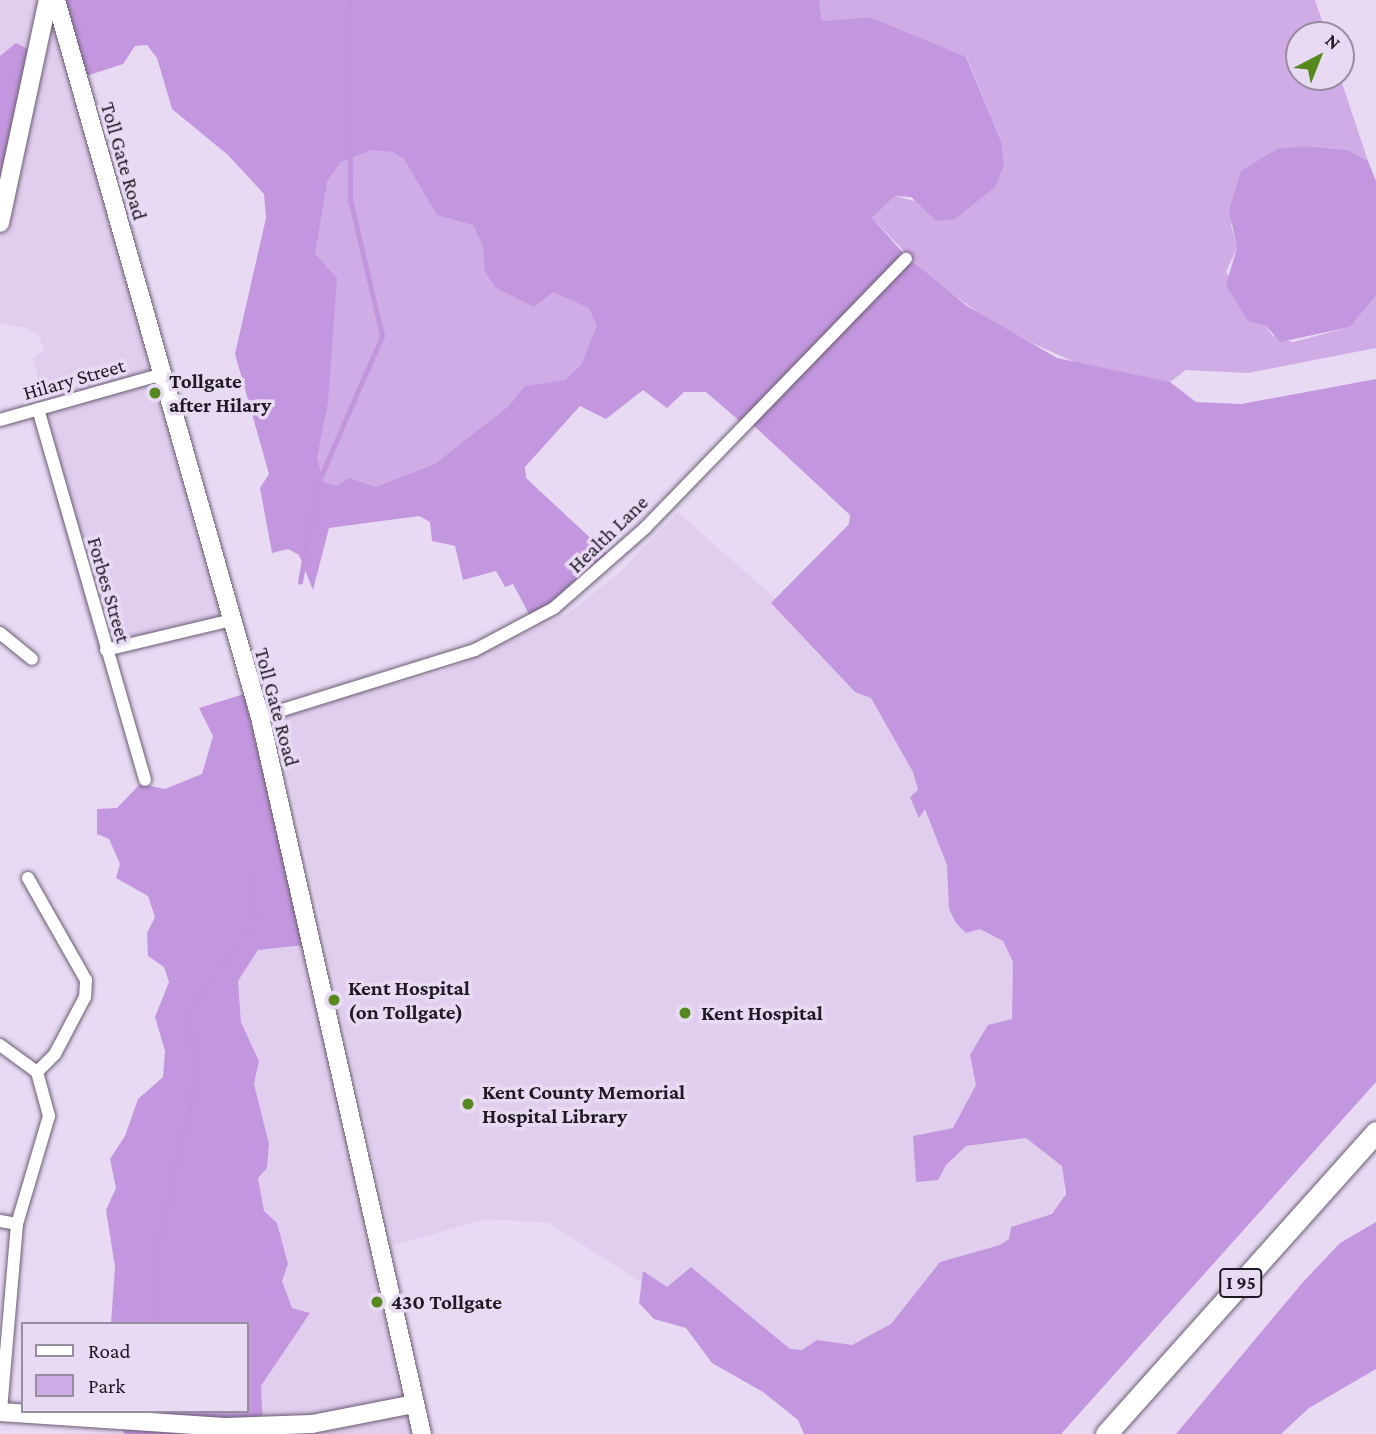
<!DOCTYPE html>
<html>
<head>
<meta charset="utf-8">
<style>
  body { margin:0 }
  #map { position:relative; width:1376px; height:1434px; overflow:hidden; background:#e9daf4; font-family:"Crimson Pro",serif }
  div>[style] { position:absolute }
  .built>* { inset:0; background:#e1ceee }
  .green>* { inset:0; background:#d0ace6 }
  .forest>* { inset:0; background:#c397df }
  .stream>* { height:4.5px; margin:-2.25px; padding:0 2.25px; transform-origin:2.25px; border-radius:2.25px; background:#c295dd }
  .roads { filter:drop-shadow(0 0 2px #6a5d73) drop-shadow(0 0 2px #6a5d73) }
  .street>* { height:12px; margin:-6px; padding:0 6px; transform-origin:6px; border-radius:6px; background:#fff }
  .secondary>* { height:18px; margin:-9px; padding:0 9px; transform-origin:9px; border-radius:9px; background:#fff }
  .highway>* { height:21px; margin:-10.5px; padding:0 10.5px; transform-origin:10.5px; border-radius:10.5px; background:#fff }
  .dots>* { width:19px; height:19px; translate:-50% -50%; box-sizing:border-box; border:4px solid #e9daf4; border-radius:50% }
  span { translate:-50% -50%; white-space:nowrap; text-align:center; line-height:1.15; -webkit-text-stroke:7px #e9daf4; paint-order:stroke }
  .shield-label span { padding:2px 5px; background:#e9daf4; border:2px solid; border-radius:5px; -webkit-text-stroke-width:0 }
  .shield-label { font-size:19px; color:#1e1922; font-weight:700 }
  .street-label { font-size:21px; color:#1e1922 }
  .poi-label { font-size:21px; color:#1e1922; font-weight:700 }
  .left { translate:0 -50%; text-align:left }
  .legend { position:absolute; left:21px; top:1322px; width:228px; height:91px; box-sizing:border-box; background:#e9daf4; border:2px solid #988da0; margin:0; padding:9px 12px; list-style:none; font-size:21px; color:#1e1922 }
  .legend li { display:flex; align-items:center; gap:14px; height:35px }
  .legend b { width:35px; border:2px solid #988da0 }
  .north { position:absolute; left:1285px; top:21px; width:70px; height:70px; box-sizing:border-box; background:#e9daf4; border:2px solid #988da0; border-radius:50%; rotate:42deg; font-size:19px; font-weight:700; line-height:28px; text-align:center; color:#1e1922 }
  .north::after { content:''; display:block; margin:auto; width:24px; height:32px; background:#56881e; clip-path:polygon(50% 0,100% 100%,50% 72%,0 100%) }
</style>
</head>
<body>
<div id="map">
  <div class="built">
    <i style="clip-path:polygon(0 0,41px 0,0 190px)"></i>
    <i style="clip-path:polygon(54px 16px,225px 619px,104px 655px,97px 649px,82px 602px,36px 415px,46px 408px,33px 358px,44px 351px,39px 336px,27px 328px,0 324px,0 235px)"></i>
    <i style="clip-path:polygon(678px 512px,890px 701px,995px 870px,1064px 1156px,1064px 1226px,875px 1363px,772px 1367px,549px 1223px,485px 1219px,393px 1246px,274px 712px,440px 673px,569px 613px,619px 573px)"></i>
    <i style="clip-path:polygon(305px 945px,422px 1434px,256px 1434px,262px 1427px,261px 1386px,310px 1313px,292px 1308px,282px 1281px,288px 1264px,277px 1223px,264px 1211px,258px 1177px,269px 1144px,254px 1084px,259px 1061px,241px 1021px,238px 981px,258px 950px)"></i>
  </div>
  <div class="green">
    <i style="clip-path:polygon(819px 0,1315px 0,1327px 35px,1299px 35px,1299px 77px,1340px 77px,1368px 161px,1348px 150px,1305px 146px,1231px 224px,1237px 248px,1226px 272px,1273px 336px,1293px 342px,1350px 327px,1376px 296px,1376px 348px,1248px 373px,1186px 370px,1170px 382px,1083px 366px,1003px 330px,931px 279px,872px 218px,895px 196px,918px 202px,1001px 141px,967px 58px,870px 17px,822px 21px)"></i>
    <i style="clip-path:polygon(253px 45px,683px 306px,419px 501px,304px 508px,293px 203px)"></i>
  </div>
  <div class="forest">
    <i style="clip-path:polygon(evenodd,57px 0,819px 0,822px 21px,870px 17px,966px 57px,1001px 141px,1004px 165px,995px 187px,955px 219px,936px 221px,911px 197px,895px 196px,872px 218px,906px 256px,967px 306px,1057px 358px,1170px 382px,1196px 402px,1241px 404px,1376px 379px,1376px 1082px,1061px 1434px,804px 1434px,798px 1420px,763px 1392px,712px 1363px,686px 1328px,654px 1319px,639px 1303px,643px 1271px,667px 1287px,691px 1267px,790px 1349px,802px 1350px,817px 1340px,852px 1345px,891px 1324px,940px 1262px,1000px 1245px,1009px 1239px,1011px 1227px,1052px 1214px,1066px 1194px,1062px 1166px,1026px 1138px,966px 1146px,946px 1165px,938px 1180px,916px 1182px,913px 1136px,953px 1128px,976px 1085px,970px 1055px,988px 1025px,1012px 1019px,1013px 962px,1003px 941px,980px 929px,966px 933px,956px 923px,949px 909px,947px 865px,925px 809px,919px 818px,910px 797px,918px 790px,913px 772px,871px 698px,855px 692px,771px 603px,849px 524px,850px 515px,751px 423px,743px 424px,706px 392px,684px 392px,667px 408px,643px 390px,606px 419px,580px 406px,525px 467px,526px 478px,613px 559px,531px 618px,513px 584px,505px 587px,496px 571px,463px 580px,455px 546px,432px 541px,430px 522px,419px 516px,329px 528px,313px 590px,299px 555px,288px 549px,272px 553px,260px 488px,269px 474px,235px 354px,266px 218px,264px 194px,228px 155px,172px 109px,157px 58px,147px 45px,135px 46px,123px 64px,83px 77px,57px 0,372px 150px,393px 152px,404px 159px,437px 215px,473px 225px,483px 246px,485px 272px,496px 288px,534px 307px,553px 292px,589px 308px,597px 326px,581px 365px,565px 380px,525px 386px,509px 406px,435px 464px,376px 487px,349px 478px,337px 486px,323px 482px,317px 457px,328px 403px,337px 278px,315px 254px,327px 182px,340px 162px,372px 150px)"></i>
    <i style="clip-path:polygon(16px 43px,44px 57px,0 235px,0 56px)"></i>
    <i style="clip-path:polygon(1305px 146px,1348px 150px,1368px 161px,1376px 181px,1376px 296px,1350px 327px,1280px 342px,1266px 326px,1248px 321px,1226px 285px,1237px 248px,1229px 210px,1241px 171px,1277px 149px)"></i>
    <i style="clip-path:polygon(244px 694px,305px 945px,258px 950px,238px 981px,241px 1022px,259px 1061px,254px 1084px,269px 1144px,267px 1168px,258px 1178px,264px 1211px,277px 1223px,288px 1264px,282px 1281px,292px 1308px,310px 1313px,261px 1386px,263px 1427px,256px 1434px,125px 1434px,109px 1411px,247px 1411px,247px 1324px,111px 1324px,115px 1267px,106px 1210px,116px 1188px,110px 1159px,125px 1136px,138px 1099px,163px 1077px,165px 1051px,155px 1017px,169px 982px,164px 967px,148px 956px,147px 933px,155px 917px,148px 896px,116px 878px,120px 864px,109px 839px,97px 834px,97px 809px,117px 808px,140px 784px,165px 789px,202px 774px,213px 736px,199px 708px)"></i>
    <i style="clip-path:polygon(1376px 1222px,1376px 1369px,1309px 1408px,1281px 1434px,1176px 1434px,1303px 1282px,1340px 1243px)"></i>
  </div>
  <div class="stream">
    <i style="left:300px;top:582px;width:101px;rotate:-79.7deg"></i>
    <i style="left:318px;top:483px;width:160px;rotate:-66.5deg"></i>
    <i style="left:382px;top:336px;width:140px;rotate:-103.2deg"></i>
    <i style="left:350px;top:200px;width:200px;rotate:-90.3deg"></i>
    <i style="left:156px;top:1324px;width:72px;rotate:-90deg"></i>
    <i style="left:156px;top:1252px;width:175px;rotate:-77.2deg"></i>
    <i style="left:195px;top:1081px;width:71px;rotate:-94.8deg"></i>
    <i style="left:189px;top:1010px;width:112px;rotate:-53.3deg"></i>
    <i style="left:256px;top:920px;width:49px;rotate:-98.1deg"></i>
  </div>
  <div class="roads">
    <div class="street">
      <i style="left:38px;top:409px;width:386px;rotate:73.9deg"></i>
      <i style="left:0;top:420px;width:165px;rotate:-15.8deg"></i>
      <i style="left:0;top:633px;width:41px;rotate:39.1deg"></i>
      <i style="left:106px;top:650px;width:125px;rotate:-13.4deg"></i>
      <i style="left:260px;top:717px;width:225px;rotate:-17.3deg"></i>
      <i style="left:475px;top:650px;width:89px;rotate:-28deg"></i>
      <i style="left:554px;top:608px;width:121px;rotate:-41.3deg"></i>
      <i style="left:645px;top:528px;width:375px;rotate:-45.9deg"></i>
      <i style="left:28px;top:878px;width:117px;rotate:60.4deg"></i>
      <i style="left:86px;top:980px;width:17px;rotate:93deg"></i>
      <i style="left:85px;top:997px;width:64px;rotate:117.8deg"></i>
      <i style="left:55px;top:1054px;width:25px;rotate:135deg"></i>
      <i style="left:0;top:1045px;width:46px;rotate:36.1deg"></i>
      <i style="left:37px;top:1072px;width:46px;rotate:74.7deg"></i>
      <i style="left:49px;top:1116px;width:113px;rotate:106.5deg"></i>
      <i style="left:17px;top:1224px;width:189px;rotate:94.9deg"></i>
      <i style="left:0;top:1221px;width:17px;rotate:10deg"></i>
    </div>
    <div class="secondary">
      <i style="left:56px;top:0;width:745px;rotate:74.12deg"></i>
      <i style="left:260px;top:717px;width:735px;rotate:77.27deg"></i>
      <i style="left:0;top:223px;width:228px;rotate:-77.9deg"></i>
      <i style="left:0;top:1412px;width:225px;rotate:3.8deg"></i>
      <i style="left:225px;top:1427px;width:87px;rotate:-2deg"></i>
      <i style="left:312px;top:1424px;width:104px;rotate:-11.1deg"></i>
    </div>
    <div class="highway">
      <i style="left:1106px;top:1434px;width:405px;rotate:-48.2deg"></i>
    </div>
  </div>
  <div class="dots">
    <i style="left:155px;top:393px;background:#56881e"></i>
    <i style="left:334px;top:1000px;background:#56881e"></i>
    <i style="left:685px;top:1013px;background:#56881e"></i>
    <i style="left:468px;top:1104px;background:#56881e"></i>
    <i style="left:377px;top:1302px;background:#56881e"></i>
  </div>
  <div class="shield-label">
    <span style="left:1241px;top:1283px">I 95</span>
  </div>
  <div class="street-label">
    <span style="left:124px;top:161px;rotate:74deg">Toll Gate Road</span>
    <span style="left:74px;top:379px;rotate:-16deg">Hilary Street</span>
    <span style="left:608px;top:534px;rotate:-44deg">Health Lane</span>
    <span style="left:109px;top:590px;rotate:74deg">Forbes Street</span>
    <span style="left:277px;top:707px;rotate:75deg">Toll Gate Road</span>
  </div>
  <div class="poi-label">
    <span class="left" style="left:169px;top:393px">Tollgate<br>after Hilary</span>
    <span class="left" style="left:348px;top:1000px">Kent Hospital<br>(on Tollgate)</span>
    <span class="left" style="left:701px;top:1013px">Kent Hospital</span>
    <span class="left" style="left:482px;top:1104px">Kent County Memorial<br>Hospital Library</span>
    <span class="left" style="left:391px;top:1302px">430 Tollgate</span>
  </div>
  <ul class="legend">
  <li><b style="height:9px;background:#fff"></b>Road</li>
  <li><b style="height:19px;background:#d0ace6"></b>Park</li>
  </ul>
  <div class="north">N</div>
</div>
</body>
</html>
